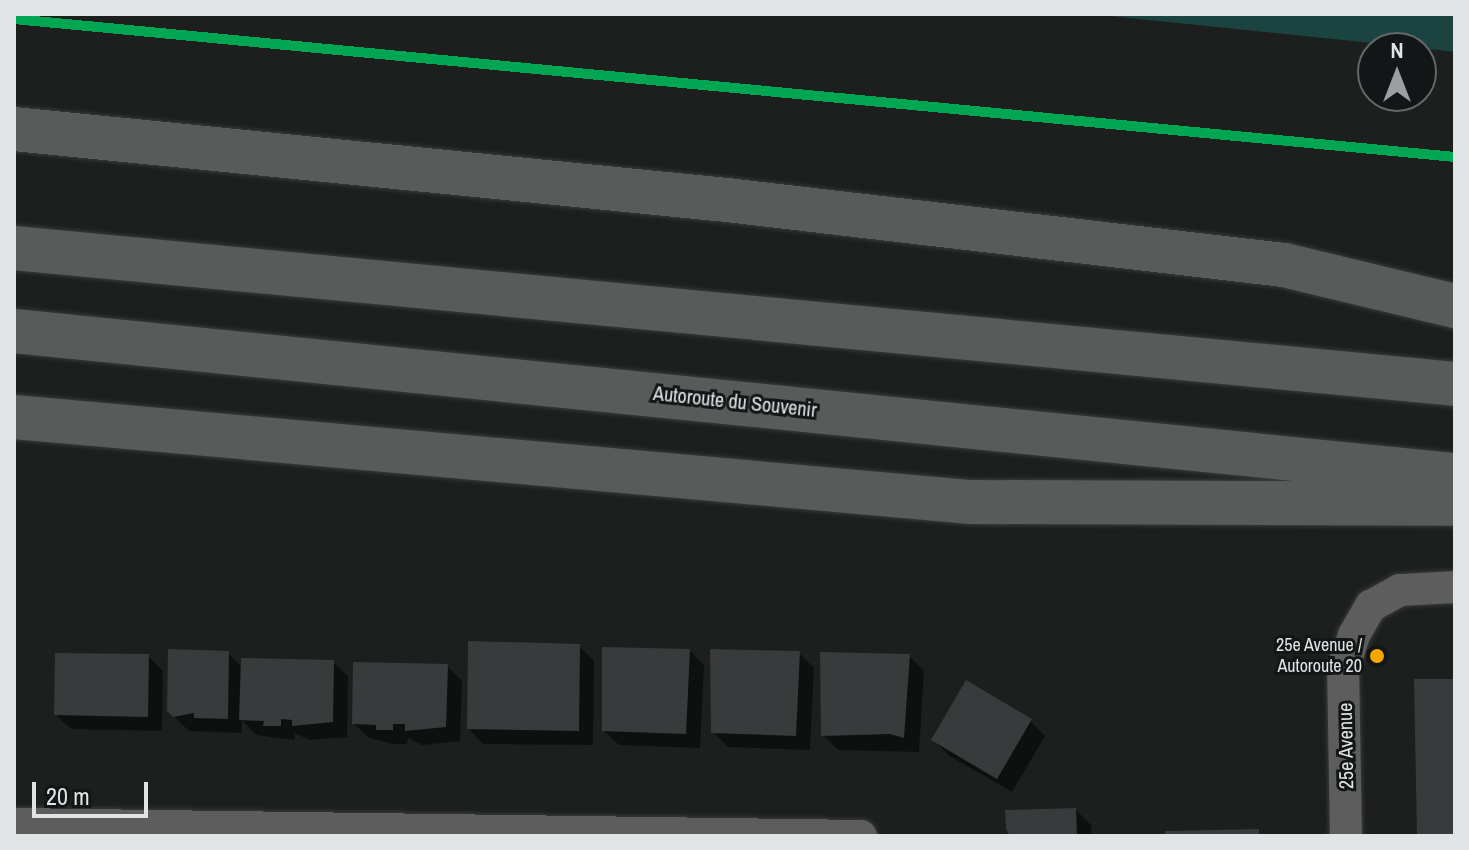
<!DOCTYPE html>
<html>
<head>
<meta charset="utf-8">
<style>
  body { margin:0 }
  #map { position:relative; width:1469px; height:850px; overflow:hidden; background:#1c1f1e; font-family:"Archivo Narrow",sans-serif }
  div>[style] { position:absolute }
  .green>* { inset:0; background:#1b4441 }
  .shadow>* { inset:0; background:#0007 }
  .building>* { inset:0; background:#393a3b }
  .roads { filter:drop-shadow(0 0 2px #383a3a) drop-shadow(0 0 2px #383a3a) }
  .street>* { height:32px; margin:-16px; padding:0 16px; transform-origin:16px; border-radius:16px; background:#5d5d5d }
  .highway>* { height:44px; margin:-22px; padding:0 22px; transform-origin:22px; border-radius:22px; background:#585b5a }
  .rail-1>* { height:10px; margin:-5px; padding:0 5px; transform-origin:5px; border-radius:5px; background:#00a651 }
  .dots>* { width:22px; height:22px; translate:-50% -50%; box-sizing:border-box; border:4px solid #121616; border-radius:50% }
  span { translate:-50% -50%; white-space:nowrap; text-align:center; line-height:1.15; -webkit-text-stroke:6px #121616; paint-order:stroke }
  .bus-label { font-size:18px; color:#e1e4e4 }
  .right { translate:-100% -50%; text-align:right }
  .street-label { font-size:20px; color:#e1e4e4 }
  .frame { position:absolute; inset:0; border:16px solid #e1e4e4; pointer-events:none }
  .north { position:absolute; left:1357px; top:32px; width:80px; height:80px; box-sizing:border-box; background:#121616; border:2px solid #656868; border-radius:50%; rotate:0deg; font-size:22px; font-weight:700; line-height:32px; text-align:center; color:#e1e4e4 }
  .north::after { content:''; display:block; margin:auto; width:28px; height:36px; background:#9c9f9f; clip-path:polygon(50% 0,100% 100%,50% 72%,0 100%) }
  .scale { position:absolute; left:32px; top:782px; width:116px; height:36px; box-sizing:border-box; border:4px solid #e1e4e4; border-top:0; padding-left:10px; font-size:24px; line-height:28px; white-space:nowrap; color:#e1e4e4; -webkit-text-stroke:6px #121616; paint-order:stroke }
</style>
</head>
<body>
<div id="map">
  <div class="green">
    <i style="clip-path:polygon(1091px 14px,1455px 14px,1455px 52px,1421px 48px)"></i>
  </div>
  <div class="shadow">
    <i style="clip-path:polygon(579px 646px,594px 661px,593px 745px,483px 744px,469px 729px)"></i>
    <i style="clip-path:polygon(690px 651px,704px 665px,700px 748px,619px 745px,604px 731px)"></i>
    <i style="clip-path:polygon(228px 653px,243px 668px,333px 662px,348px 676px,347px 737px,309px 740px,295px 733px,295px 740px,256px 735px,242px 720px,242px 733px,189px 731px,169px 711px)"></i>
    <i style="clip-path:polygon(799px 653px,814px 668px,810px 750px,728px 747px,713px 732px)"></i>
    <i style="clip-path:polygon(148px 656px,163px 671px,162px 731px,71px 729px,56px 715px)"></i>
    <i style="clip-path:polygon(909px 656px,924px 671px,919px 752px,838px 750px,823px 735px)"></i>
    <i style="clip-path:polygon(447px 666px,462px 681px,460px 741px,422px 745px,408px 738px,407px 744px,393px 744px,369px 738px,354px 724px)"></i>
    <i style="clip-path:polygon(1030px 721px,1045px 736px,1012px 792px,948px 755px,934px 740px)"></i>
    <i style="clip-path:polygon(1076px 810px,1091px 825px,1092px 836px,1011px 836px)"></i>
  </div>
  <div class="building">
    <i style="clip-path:polygon(468px 641px,580px 644px,579px 731px,467px 729px)"></i>
    <i style="clip-path:polygon(602px 647px,690px 649px,686px 734px,602px 731px)"></i>
    <i style="clip-path:polygon(168px 649px,229px 651px,228px 719px,194px 718px,194px 713px,173px 717px,167px 711px)"></i>
    <i style="clip-path:polygon(710px 649px,800px 651px,796px 736px,711px 733px)"></i>
    <i style="clip-path:polygon(820px 652px,910px 654px,904px 738px,890px 734px,821px 736px)"></i>
    <i style="clip-path:polygon(55px 653px,149px 654px,148px 717px,54px 715px)"></i>
    <i style="clip-path:polygon(241px 658px,334px 660px,333px 722px,292px 726px,292px 720px,281px 719px,281px 726px,263px 726px,264px 721px,239px 720px)"></i>
    <i style="clip-path:polygon(353px 662px,448px 664px,446px 727px,405px 731px,405px 724px,393px 724px,393px 730px,376px 730px,376px 725px,352px 724px)"></i>
    <i style="clip-path:polygon(1414px 679px,1455px 679px,1455px 836px,1417px 836px)"></i>
    <i style="clip-path:polygon(966px 680px,1032px 719px,997px 779px,931px 740px)"></i>
    <i style="clip-path:polygon(1076px 808px,1077px 836px,1010px 836px,1006px 829px,1005px 810px)"></i>
    <i style="clip-path:polygon(1259px 829px,1259px 836px,1165px 836px,1165px 831px)"></i>
  </div>
  <div class="roads">
    <div class="street">
      <i style="left:14px;top:824px;width:847px;rotate:0.81deg"></i>
      <i style="left:1346px;top:836px;width:167px;rotate:-91deg"></i>
      <i style="left:1343px;top:669px;width:36px;rotate:-72deg"></i>
      <i style="left:1354px;top:635px;width:34px;rotate:-60deg"></i>
      <i style="left:1371px;top:606px;width:33px;rotate:-29deg"></i>
      <i style="left:1400px;top:590px;width:55px;rotate:-3.1deg"></i>
    </div>
    <div class="highway">
      <i style="left:14px;top:129px;width:717px;rotate:5.69deg"></i>
      <i style="left:727px;top:200px;width:561px;rotate:6.66deg"></i>
      <i style="left:1284px;top:265px;width:176px;rotate:13.5deg"></i>
      <i style="left:14px;top:248px;width:1447px;rotate:5.39deg"></i>
      <i style="left:14px;top:331px;width:1448px;rotate:5.71deg"></i>
      <i style="left:14px;top:417px;width:961px;rotate:5.08deg"></i>
      <i style="left:971px;top:502px;width:484px;rotate:0.2deg"></i>
    </div>
  </div>
  <div class="rail-1">
    <i style="left:14px;top:19px;width:1448px;rotate:5.47deg"></i>
  </div>
  <div class="dots">
    <i style="left:1377px;top:656px;background:#f7a600"></i>
  </div>
  <div class="bus-label">
    <span class="right" style="left:1362px;top:656px">25e Avenue /<br>Autoroute 20</span>
  </div>
  <div class="street-label">
    <span style="left:735px;top:401px;rotate:6deg">Autoroute du Souvenir</span>
    <span style="left:1345px;top:746px;rotate:-91deg">25e Avenue</span>
  </div>
  <div class="frame"></div>
  <div class="north">N</div>
  <div class="scale">20 m</div>
</div>
</body>
</html>
